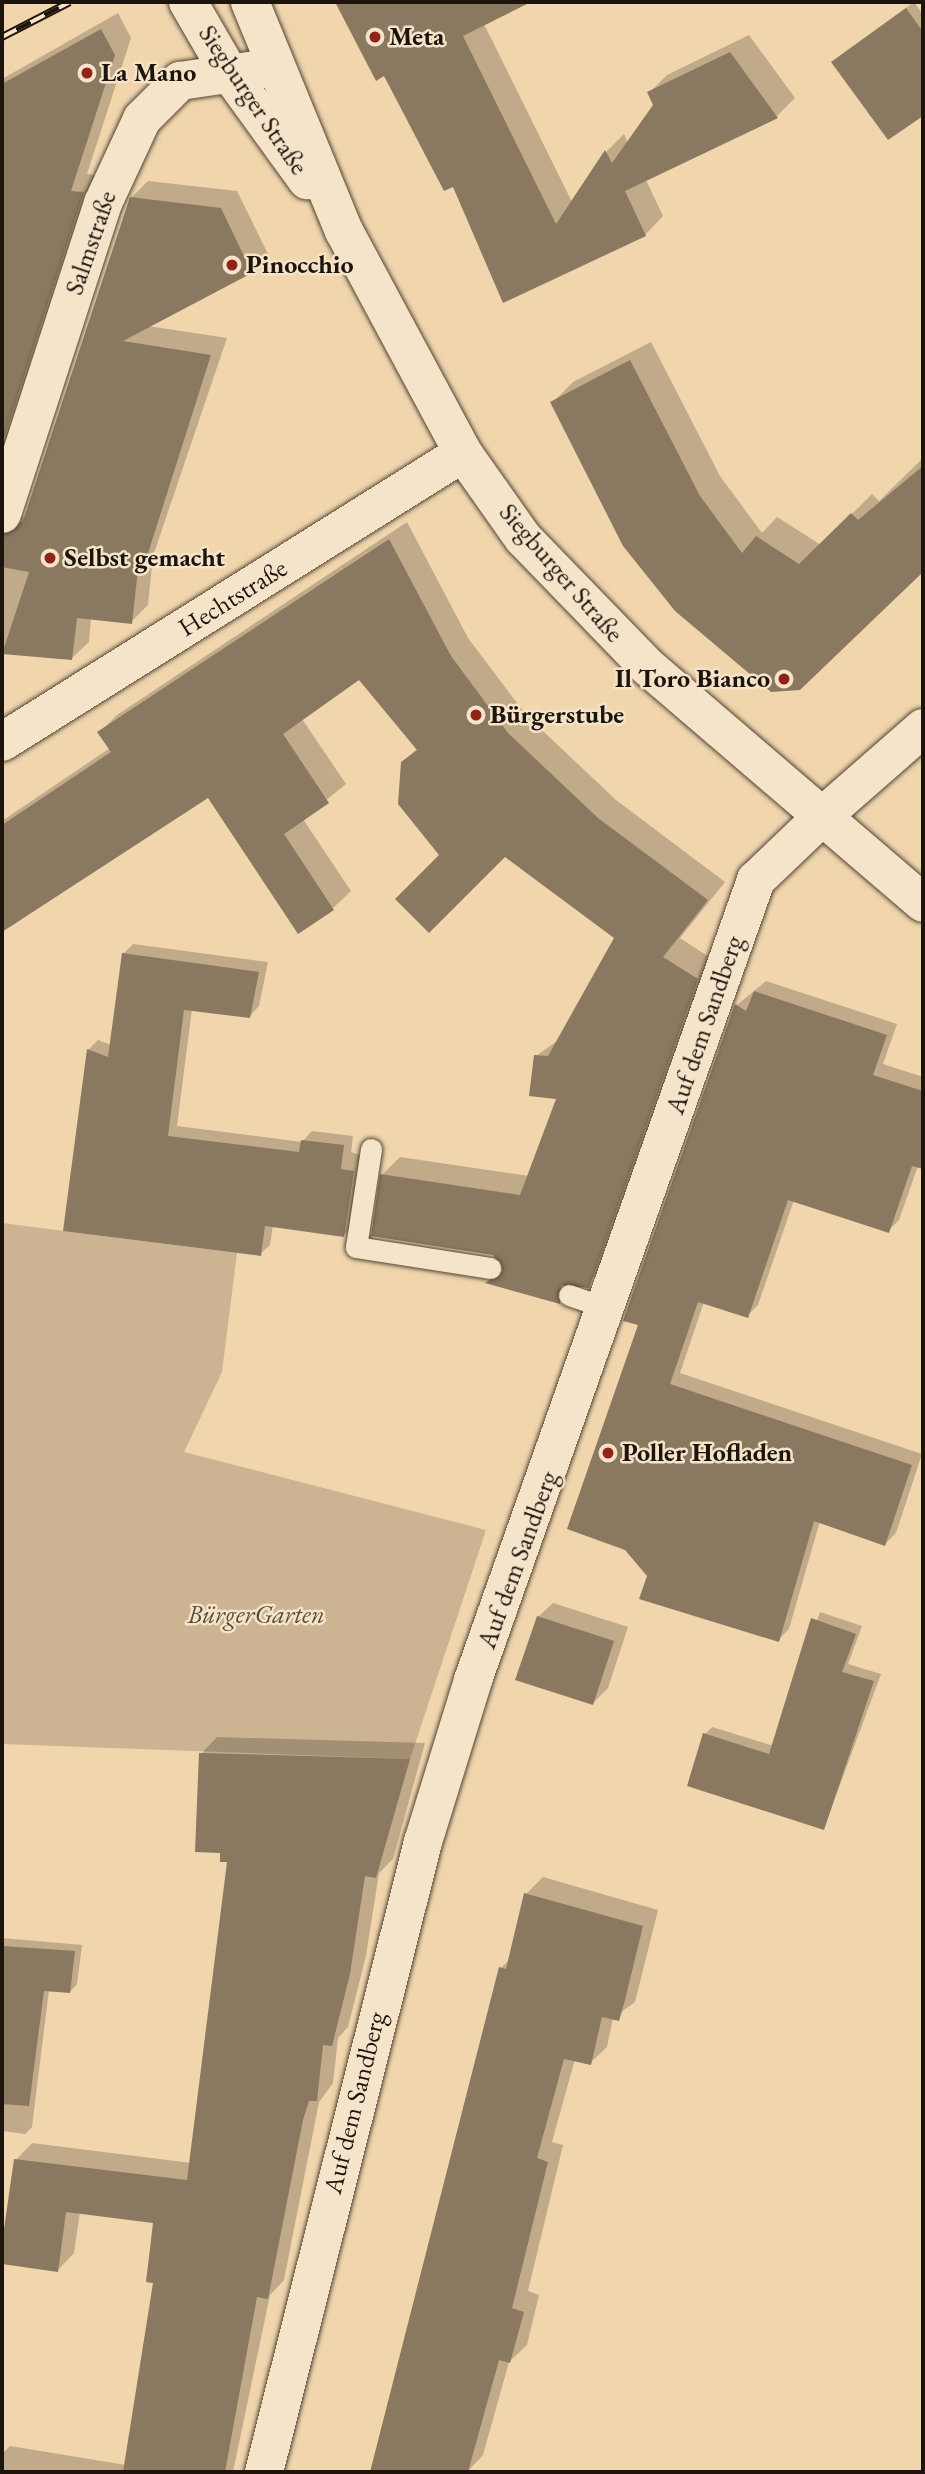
<!DOCTYPE html>
<html>
<head>
<meta charset="utf-8">
<style>
  body { margin:0 }
  #map { position:relative; width:925px; height:2474px; overflow:hidden; background:#f0d5ad; font-family:"EB Garamond",serif }
  div>[style] { position:absolute }
  .green>* { inset:0; background:#ccb492 }
  .shadow>* { inset:0; background:#0003 }
  .building>* { inset:0; background:#8b7860 }
  .roads { filter:drop-shadow(0 0 2px #524435) drop-shadow(0 0 2px #524435) }
  .lane>* { height:21px; margin:-10.5px; padding:0 10.5px; transform-origin:10.5px; border-radius:10.5px; background:#f5e4ca }
  .street>* { height:38px; margin:-19px; padding:0 19px; transform-origin:19px; border-radius:19px; background:#f5e4ca }
  .secondary>* { height:38px; margin:-19px; padding:0 19px; transform-origin:19px; border-radius:19px; background:#f5e4ca }
  .rail>* { height:8px; margin-top:-4px; transform-origin:0; background:repeating-linear-gradient(90deg,#f5e4ca 0 16px,#1d140d 0 32px); box-sizing:border-box; border-block:2px solid #1d140d }
  .dots>* { width:19px; height:19px; translate:-50% -50%; box-sizing:border-box; border:4px solid #f5e4ca; border-radius:50% }
  span { translate:-50% -50%; white-space:nowrap; text-align:center; line-height:1.15; -webkit-text-stroke:5px #f5e4ca; paint-order:stroke }
  .poi-label { font-size:26px; color:#1d140d; font-weight:700 }
  .left { translate:0 -50%; text-align:left }
  .right { translate:-100% -50%; text-align:right }
  .street-label { font-size:26px; color:#1d140d }
  .park-label { font-size:26px; color:#5a4c3c; font-style:italic }
  .frame { position:absolute; inset:0; border:4px solid #1d140d; pointer-events:none }
</style>
</head>
<body>
<div id="map">
  <div class="green">
    <i style="clip-path:polygon(2px 1223px,237px 1253px,222px 1372px,184px 1452px,486px 1530px,410px 1759px,2px 1744px)"></i>
  </div>
  <div class="shadow">
    <i style="clip-path:polygon(349px 2px,527px 2px,484px 24px,572px 202px,607px 151px,624px 134px,628px 143px,655px 105px,649px 93px,667px 75px,749px 35px,795px 98px,777px 116px,646px 180px,663px 216px,645px 235px,504px 300px,454px 184px,341px 10px)"></i>
    <i style="clip-path:polygon(914px 2px,923px 15px,923px 114px,888px 137px,841px 55px)"></i>
    <i style="clip-path:polygon(118px 13px,131px 38px,87px 174px,100px 176px,2px 484px,2px 79px)"></i>
    <i style="clip-path:polygon(148px 181px,237px 191px,268px 254px,251px 271px,148px 326px,227px 338px,153px 556px,148px 605px,131px 622px,91px 618px,89px 642px,72px 658px,2px 652px,2px 506px,13px 519px,26px 516px,131px 198px)"></i>
    <i style="clip-path:polygon(651px 342px,720px 476px,762px 533px,777px 517px,821px 545px,872px 494px,879px 501px,923px 458px,923px 572px,799px 688px,553px 402px,573px 382px)"></i>
    <i style="clip-path:polygon(407px 522px,468px 638px,526px 715px,616px 800px,725px 882px,680px 938px,715px 961px,606px 1268px,559px 1302px,488px 1283px,503px 1268px,494px 1254px,382px 1175px,400px 1157px,529px 1176px,558px 1098px,536px 1056px,560px 1039px,617px 937px,505px 855px,441px 855px,403px 763px,418px 748px,359px 678px,302px 719px,346px 784px,303px 819px,351px 891px,333px 908px,209px 795px,2px 930px,2px 821px,110px 748px,99px 733px,117px 715px)"></i>
    <i style="clip-path:polygon(133px 944px,268px 962px,259px 1006px,250px 1016px,192px 1009px,177px 1126px,302px 1142px,312px 1131px,353px 1136px,351px 1152px,364px 1156px,353px 1226px,344px 1235px,273px 1225px,270px 1245px,260px 1254px,88px 1050px,98px 1040px,111px 1045px,123px 954px)"></i>
    <i style="clip-path:polygon(766px 981px,897px 1024px,883px 1064px,923px 1077px,923px 1167px,918px 1166px,899px 1220px,888px 1231px,794px 1200px,758px 1305px,747px 1316px,704px 1302px,680px 1373px,922px 1454px,896px 1533px,885px 1544px,820px 1521px,789px 1629px,778px 1640px,649px 1576px,640px 1324px,625px 1320px,737px 1005px)"></i>
    <i style="clip-path:polygon(553px 1603px,628px 1627px,608px 1688px,593px 1703px,538px 1617px)"></i>
    <i style="clip-path:polygon(820px 1612px,862px 1626px,848px 1664px,881px 1674px,824px 1828px,705px 1734px,712px 1727px,774px 1746px)"></i>
    <i style="clip-path:polygon(217px 1737px,425px 1743px,393px 1859px,379px 1873px,366px 1956px,348px 2027px,338px 2038px,333px 2083px,319px 2102px,284px 2280px,270px 2295px,233px 2472px,2px 2472px,2px 2454px,10px 2446px,126px 2465px,155px 2282px,155px 2221px,80px 2212px,74px 2253px,58px 2270px,2px 2262px,2px 2255px,16px 2160px,32px 2143px,191px 2163px,229px 1861px,201px 1754px)"></i>
    <i style="clip-path:polygon(543px 1877px,658px 1910px,635px 2002px,613px 2018px,607px 2047px,590px 2063px,575px 2059px,552px 2142px,563px 2145px,528px 2291px,539px 2295px,527px 2345px,509px 2362px,483px 2455px,467px 2472px,371px 2472px,501px 1968px,511px 1958px,526px 1894px)"></i>
    <i style="clip-path:polygon(2px 1938px,82px 1945px,77px 1984px,70px 1992px,49px 1990px,32px 2127px,25px 2134px,2px 2131px)"></i>
  </div>
  <div class="building">
    <i style="clip-path:polygon(335px 2px,531px 2px,463px 36px,556px 224px,605px 150px,612px 163px,653px 105px,647px 92px,730px 52px,778px 118px,625px 191px,646px 236px,503px 303px,453px 187px,444px 191px,384px 76px,376px 81px)"></i>
    <i style="clip-path:polygon(906px 8px,923px 32px,923px 116px,888px 140px,831px 62px)"></i>
    <i style="clip-path:polygon(101px 29px,115px 55px,71px 191px,84px 192px,2px 444px,2px 84px)"></i>
    <i style="clip-path:polygon(130px 197px,221px 208px,252px 273px,123px 341px,211px 355px,143px 569px,138px 569px,132px 624px,77px 618px,72px 660px,2px 654px,29px 572px,2px 567px,2px 535px,23px 521px)"></i>
    <i style="clip-path:polygon(630px 360px,700px 496px,742px 553px,756px 536px,799px 564px,851px 513px,858px 520px,923px 466px,923px 572px,800px 690px,771px 692px,675px 611px,623px 546px,550px 402px)"></i>
    <i style="clip-path:polygon(389px 539px,451px 656px,508px 733px,598px 818px,708px 900px,663px 957px,698px 979px,589px 1288px,561px 1285px,560px 1304px,485px 1283px,503px 1271px,493px 1255px,371px 1236px,380px 1174px,520px 1195px,556px 1099px,529px 1096px,534px 1055px,548px 1056px,614px 938px,505px 857px,429px 933px,395px 899px,439px 855px,398px 804px,401px 762px,417px 750px,359px 680px,283px 734px,329px 803px,284px 834px,334px 910px,298px 934px,208px 798px,2px 932px,2px 825px,111px 752px,97px 732px)"></i>
    <i style="clip-path:polygon(122px 953px,259px 972px,250px 1018px,184px 1010px,168px 1136px,299px 1152px,301px 1140px,344px 1145px,341px 1169px,354px 1171px,344px 1237px,265px 1226px,261px 1256px,63px 1231px,87px 1049px,108px 1057px)"></i>
    <i style="clip-path:polygon(754px 991px,887px 1035px,873px 1075px,923px 1091px,923px 1169px,912px 1166px,889px 1233px,788px 1200px,748px 1318px,698px 1302px,670px 1384px,912px 1465px,885px 1546px,814px 1521px,779px 1642px,639px 1599px,647px 1576px,625px 1550px,567px 1529px,638px 1325px,623px 1321px,735px 1004px,746px 1011px)"></i>
    <i style="clip-path:polygon(537px 1616px,614px 1641px,593px 1705px,515px 1680px)"></i>
    <i style="clip-path:polygon(811px 1618px,856px 1634px,842px 1672px,874px 1681px,824px 1830px,687px 1786px,703px 1733px,769px 1754px)"></i>
    <i style="clip-path:polygon(199px 1753px,410px 1759px,376px 1878px,365px 1876px,350px 1974px,332px 2046px,323px 2045px,317px 2101px,309px 2101px,303px 2120px,268px 2299px,257px 2297px,225px 2472px,123px 2472px,153px 2283px,146px 2282px,153px 2223px,66px 2212px,58px 2272px,2px 2264px,2px 2243px,14px 2159px,187px 2180px,227px 1862px,220px 1862px,220px 1853px,195px 1852px)"></i>
    <i style="clip-path:polygon(524px 1893px,643px 1926px,625px 2000px,619px 2021px,602px 2017px,591px 2065px,564px 2059px,537px 2158px,548px 2162px,512px 2308px,524px 2312px,510px 2363px,499px 2360px,468px 2472px,370px 2472px,499px 1967px,506px 1969px)"></i>
    <i style="clip-path:polygon(2px 1946px,75px 1951px,70px 1993px,44px 1991px,29px 2106px,2px 2104px)"></i>
  </div>
  <div class="roads">
    <div class="lane">
      <i style="left:371px;top:1149px;width:99px;rotate:98.7deg"></i>
      <i style="left:356px;top:1247px;width:136px;rotate:8.9deg"></i>
      <i style="left:569px;top:1295px;width:40px;rotate:18.9deg"></i>
    </div>
    <div class="street">
      <i style="left:2px;top:514px;width:327px;rotate:-72deg"></i>
      <i style="left:103px;top:203px;width:93px;rotate:-65.1deg"></i>
      <i style="left:142px;top:119px;width:54px;rotate:-45deg"></i>
      <i style="left:180px;top:81px;width:97px;rotate:-8.3deg"></i>
      <i style="left:2px;top:742px;width:544px;rotate:-32.08deg"></i>
      <i style="left:264px;top:2472px;width:650px;rotate:-75.84deg"></i>
      <i style="left:423px;top:1842px;width:170px;rotate:-72.8deg"></i>
      <i style="left:473px;top:1680px;width:849px;rotate:-70.52deg"></i>
      <i style="left:756px;top:880px;width:97px;rotate:-43.7deg"></i>
    </div>
    <div class="secondary">
      <i style="left:188px;top:2px;width:80px;rotate:59.9deg"></i>
      <i style="left:228px;top:71px;width:135px;rotate:54.1deg"></i>
      <i style="left:250px;top:2px;width:248px;rotate:67.7deg"></i>
      <i style="left:344px;top:231px;width:252px;rotate:61.8deg"></i>
      <i style="left:463px;top:453px;width:104px;rotate:54.8deg"></i>
      <i style="left:523px;top:538px;width:180px;rotate:45.9deg"></i>
      <i style="left:648px;top:667px;width:362px;rotate:40.6deg"></i>
      <i style="left:826px;top:813px;width:129px;rotate:-41.2deg"></i>
    </div>
  </div>
  <div class="rail">
    <i style="left:2px;top:37px;width:76px;rotate:-27.2deg"></i>
  </div>
  <div class="dots">
    <i style="left:375px;top:37px;background:#8f2418"></i>
    <i style="left:87px;top:73px;background:#8f2418"></i>
    <i style="left:232px;top:265px;background:#8f2418"></i>
    <i style="left:50px;top:558px;background:#8f2418"></i>
    <i style="left:784px;top:679px;background:#8f2418"></i>
    <i style="left:476px;top:715px;background:#8f2418"></i>
    <i style="left:608px;top:1453px;background:#8f2418"></i>
  </div>
  <div class="poi-label">
    <span class="left" style="left:389px;top:37px">Meta</span>
    <span class="left" style="left:101px;top:73px">La Mano</span>
    <span class="left" style="left:246px;top:265px">Pinocchio</span>
    <span class="left" style="left:64px;top:558px">Selbst gemacht</span>
    <span class="right" style="left:770px;top:679px">Il Toro Bianco</span>
    <span class="left" style="left:490px;top:715px">Bürgerstube</span>
    <span class="left" style="left:622px;top:1453px">Poller Hofladen</span>
  </div>
  <div class="street-label">
    <span style="left:253px;top:100px;rotate:56deg">Siegburger Straße</span>
    <span style="left:91px;top:243px;rotate:-71deg">Salmstraße</span>
    <span style="left:561px;top:573px;rotate:49deg">Siegburger Straße</span>
    <span style="left:233px;top:598px;rotate:-32deg">Hechtstraße</span>
    <span style="left:705px;top:1025px;rotate:-71deg">Auf dem Sandberg</span>
    <span style="left:518px;top:1560px;rotate:-70deg">Auf dem Sandberg</span>
    <span style="left:355px;top:2103px;rotate:-76deg">Auf dem Sandberg</span>
  </div>
  <div class="park-label">
    <span style="left:256px;top:1615px">BürgerGarten</span>
  </div>
  <div class="frame"></div>
</div>
</body>
</html>
